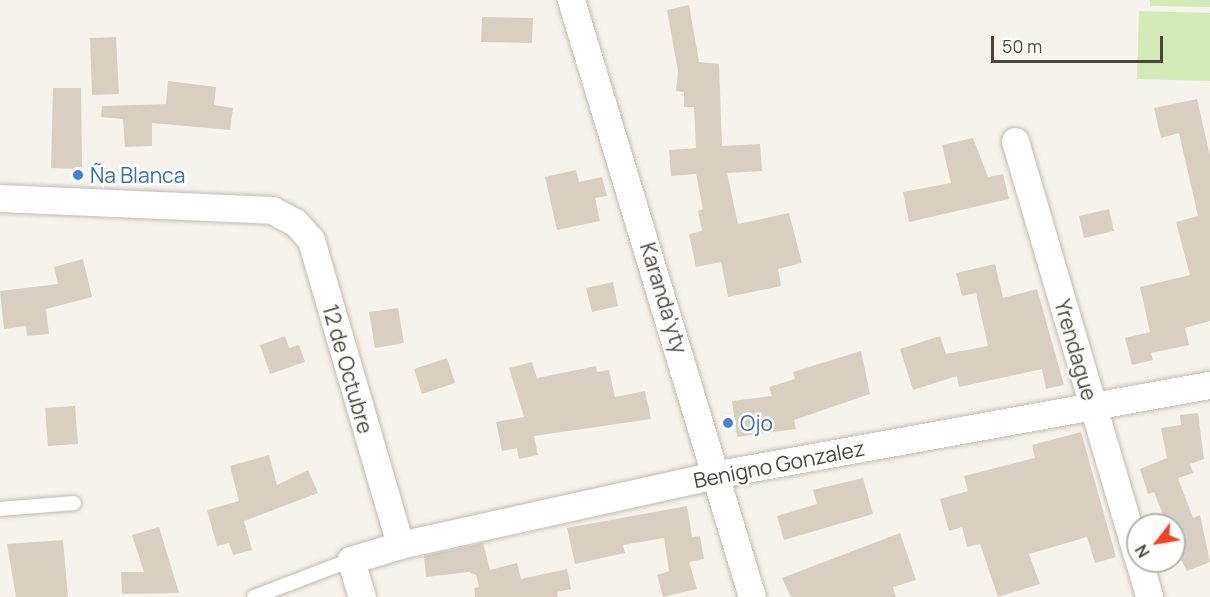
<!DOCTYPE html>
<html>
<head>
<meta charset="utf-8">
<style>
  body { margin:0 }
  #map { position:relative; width:1210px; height:597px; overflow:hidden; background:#f6f3ec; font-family:Manrope,sans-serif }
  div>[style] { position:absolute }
  .green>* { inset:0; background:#d2eab5 }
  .building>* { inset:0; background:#d8cfc1 }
  .roads { filter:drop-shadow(0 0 2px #c2bbae) drop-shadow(0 0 2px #c2bbae) }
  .lane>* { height:14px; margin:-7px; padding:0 7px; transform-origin:7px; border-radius:7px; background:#fff }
  .street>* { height:27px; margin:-13.5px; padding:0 13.5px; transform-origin:13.5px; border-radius:13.5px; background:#fff }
  .dots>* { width:16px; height:16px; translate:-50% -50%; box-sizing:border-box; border:3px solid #fff; border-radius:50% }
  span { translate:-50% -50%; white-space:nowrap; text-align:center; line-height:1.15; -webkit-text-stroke:5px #fff; paint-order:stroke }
  .shop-label { font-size:21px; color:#366cbe }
  .left { translate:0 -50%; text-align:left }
  .street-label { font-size:21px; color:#4b4439 }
  .north { position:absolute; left:1126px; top:513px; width:60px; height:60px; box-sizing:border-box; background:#fff; border:2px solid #b7b4b0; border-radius:50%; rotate:239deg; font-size:16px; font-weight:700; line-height:24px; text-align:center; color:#4b4439 }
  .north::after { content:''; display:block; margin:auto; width:21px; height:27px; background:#fc3f1d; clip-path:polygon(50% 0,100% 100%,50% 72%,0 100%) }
  .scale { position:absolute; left:991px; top:36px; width:172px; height:27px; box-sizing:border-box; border:3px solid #4b4439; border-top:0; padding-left:8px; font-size:18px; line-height:21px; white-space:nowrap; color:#4b4439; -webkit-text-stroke:4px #fff; paint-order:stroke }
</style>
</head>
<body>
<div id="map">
  <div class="green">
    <i style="clip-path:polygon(1150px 0,1210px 0,1210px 7px,1150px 6px)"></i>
    <i style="clip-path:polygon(1139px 11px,1210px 13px,1210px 81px,1137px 79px)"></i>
  </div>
  <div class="building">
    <i style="clip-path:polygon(689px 5px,699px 62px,719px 64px,722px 146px,760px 144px,762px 171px,727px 173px,738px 224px,789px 213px,802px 263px,778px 269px,781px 286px,728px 297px,721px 262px,696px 267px,689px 234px,702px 231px,698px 211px,703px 209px,696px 174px,671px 176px,669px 150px,696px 148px,694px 107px,684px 107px,684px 92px,676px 91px,678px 71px,667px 10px)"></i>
    <i style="clip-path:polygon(482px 17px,533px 18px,532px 43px,481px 42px)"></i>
    <i style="clip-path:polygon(116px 37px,119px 94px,92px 95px,90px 38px)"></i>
    <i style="clip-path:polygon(168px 81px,216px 87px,214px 105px,233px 108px,230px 130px,152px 123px,152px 146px,125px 147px,123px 119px,101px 117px,102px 106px,166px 104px)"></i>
    <i style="clip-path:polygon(53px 88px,81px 88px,82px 169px,51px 168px)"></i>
    <i style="clip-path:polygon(1197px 99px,1210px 156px,1210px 321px,1185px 328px,1189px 345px,1151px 353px,1153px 360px,1132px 365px,1125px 338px,1150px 332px,1140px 287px,1190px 275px,1176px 222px,1198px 216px,1179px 133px,1161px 138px,1154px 108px)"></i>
    <i style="clip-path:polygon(973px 138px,988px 177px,1003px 174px,1009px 199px,909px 222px,903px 192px,951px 183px,942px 145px)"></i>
    <i style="clip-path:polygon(576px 170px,579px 182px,602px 177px,607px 196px,595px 198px,600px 221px,557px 230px,545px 177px)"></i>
    <i style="clip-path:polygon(1109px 209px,1114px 231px,1084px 238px,1079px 216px)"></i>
    <i style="clip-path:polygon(83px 259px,92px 297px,46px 309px,49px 334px,27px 336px,26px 326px,4px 329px,0 291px,58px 284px,54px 267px)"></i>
    <i style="clip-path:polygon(995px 264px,1003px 298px,1037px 289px,1064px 385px,1046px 389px,1042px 369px,959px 387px,957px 376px,913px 390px,900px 349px,940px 336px,946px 354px,988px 346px,976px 293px,962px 296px,956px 273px)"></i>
    <i style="clip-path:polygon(613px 282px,618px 306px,592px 312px,586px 288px)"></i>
    <i style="clip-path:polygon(398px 308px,404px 343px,375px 348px,369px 312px)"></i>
    <i style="clip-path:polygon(285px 336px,289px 348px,299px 345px,305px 362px,270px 374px,260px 345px)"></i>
    <i style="clip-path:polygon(861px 351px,870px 394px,794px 420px,796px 429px,737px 437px,732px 401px,772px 396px,769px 387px,795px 379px,793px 372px)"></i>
    <i style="clip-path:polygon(447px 358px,455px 383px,422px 394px,414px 369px)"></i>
    <i style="clip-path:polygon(532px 362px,537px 378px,596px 366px,597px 372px,609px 370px,615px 397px,645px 391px,651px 419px,534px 436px,538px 455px,519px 459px,517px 448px,502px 451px,496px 422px,524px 417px,509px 368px)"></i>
    <i style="clip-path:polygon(75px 406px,78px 444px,48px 446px,45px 408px)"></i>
    <i style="clip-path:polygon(1198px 413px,1204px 459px,1190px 464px,1193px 473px,1178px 478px,1193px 518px,1200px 515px,1210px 562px,1187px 571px,1174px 546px,1174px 525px,1167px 525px,1154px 492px,1148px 494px,1140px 469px,1167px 458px,1161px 428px,1181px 425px,1180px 415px)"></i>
    <i style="clip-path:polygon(1081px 432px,1116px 557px,1095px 563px,1087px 537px,1029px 554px,1040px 584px,998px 597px,980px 544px,967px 547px,962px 527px,949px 531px,940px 499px,968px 491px,964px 476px,1035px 458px,1032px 445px)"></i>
    <i style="clip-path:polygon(269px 455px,277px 485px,308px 470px,318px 493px,244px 521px,252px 550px,233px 555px,229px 543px,217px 546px,207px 510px,239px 501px,230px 466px)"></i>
    <i style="clip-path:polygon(863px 478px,873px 514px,784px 540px,777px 516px,817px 504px,813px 490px)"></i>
    <i style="clip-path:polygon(687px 506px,692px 537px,700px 536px,704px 559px,689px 562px,697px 589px,663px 597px,657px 575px,669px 571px,664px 538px,623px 545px,625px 553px,575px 564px,567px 528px)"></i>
    <i style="clip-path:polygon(159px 527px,179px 593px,122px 594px,121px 572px,144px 572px,132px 535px)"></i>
    <i style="clip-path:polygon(900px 533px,916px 580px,893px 587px,896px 597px,791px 597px,782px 578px)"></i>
    <i style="clip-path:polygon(63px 540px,68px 597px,16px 597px,7px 544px)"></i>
    <i style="clip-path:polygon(483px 543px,490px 570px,517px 563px,521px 579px,567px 569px,571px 589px,557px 592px,558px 597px,475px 597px,474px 588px,479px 587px,476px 575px,469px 572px,426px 577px,424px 556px)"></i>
  </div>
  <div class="roads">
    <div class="lane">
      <i style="left:0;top:509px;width:74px;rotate:-4.6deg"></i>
      <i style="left:254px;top:597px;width:104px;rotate:-20.9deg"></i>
    </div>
    <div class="street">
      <i style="left:571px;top:0;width:624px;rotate:73.13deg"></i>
      <i style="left:1015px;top:141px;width:436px;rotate:73.6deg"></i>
      <i style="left:0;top:198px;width:272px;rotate:2.5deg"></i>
      <i style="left:272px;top:210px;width:26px;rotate:28deg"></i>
      <i style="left:295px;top:222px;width:24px;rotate:48deg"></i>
      <i style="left:311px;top:240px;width:318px;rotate:73.7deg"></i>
      <i style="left:1139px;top:561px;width:37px;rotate:74deg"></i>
      <i style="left:362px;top:597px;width:39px;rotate:-107deg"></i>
      <i style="left:351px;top:560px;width:51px;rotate:-17deg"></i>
      <i style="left:400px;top:545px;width:327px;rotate:-12.5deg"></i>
      <i style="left:719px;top:474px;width:499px;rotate:-10.3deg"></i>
    </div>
  </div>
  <div class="dots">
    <i style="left:78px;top:175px;background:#3f7fe0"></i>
    <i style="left:728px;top:423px;background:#3f7fe0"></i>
  </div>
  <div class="shop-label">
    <span class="left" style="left:90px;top:175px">Ña Blanca</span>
    <span class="left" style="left:740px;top:423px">Ojo</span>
  </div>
  <div class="street-label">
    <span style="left:664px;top:298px;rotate:73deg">Karanda'yty</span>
    <span style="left:1076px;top:350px;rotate:74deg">Yrendague</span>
    <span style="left:348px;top:369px;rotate:74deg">12 de Octubre</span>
    <span style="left:779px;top:464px;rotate:-11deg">Benigno Gonzalez</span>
  </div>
  <div class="north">N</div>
  <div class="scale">50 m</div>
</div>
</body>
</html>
